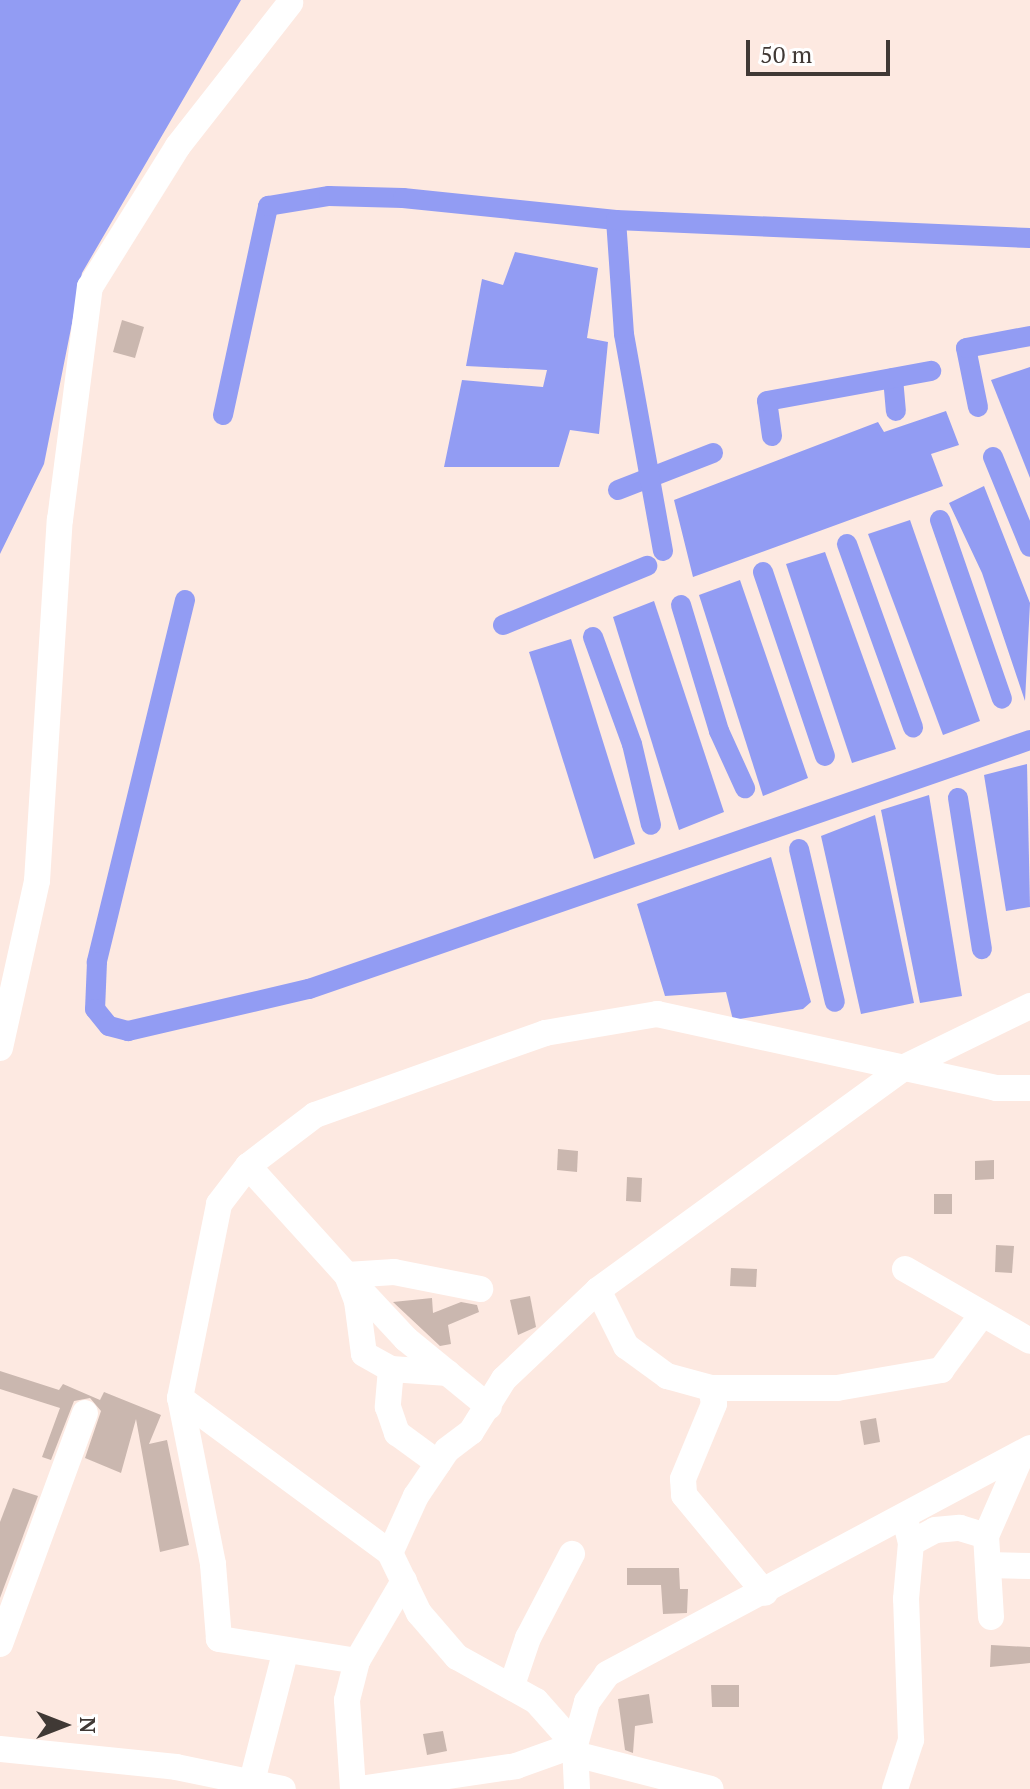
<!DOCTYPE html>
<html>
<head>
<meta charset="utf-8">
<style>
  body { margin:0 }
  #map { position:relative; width:1030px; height:1789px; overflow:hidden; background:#fde9e1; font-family:"PT Serif",serif }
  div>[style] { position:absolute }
  .water>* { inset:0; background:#929cf3 }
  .canal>* { height:20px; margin:-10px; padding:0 10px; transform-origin:10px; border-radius:10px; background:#929cf3 }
  .building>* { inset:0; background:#cab7af }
  .minor>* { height:26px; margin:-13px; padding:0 13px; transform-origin:13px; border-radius:13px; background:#fff }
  span { translate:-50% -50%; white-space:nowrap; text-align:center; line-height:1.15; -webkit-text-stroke:6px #fff; paint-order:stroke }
  .north { position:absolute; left:24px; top:1685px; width:80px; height:80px; -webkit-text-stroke:6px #fff; paint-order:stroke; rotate:90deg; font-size:22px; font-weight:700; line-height:32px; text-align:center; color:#403935 }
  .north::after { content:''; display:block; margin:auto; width:28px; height:36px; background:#403935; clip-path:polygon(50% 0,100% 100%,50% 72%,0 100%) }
  .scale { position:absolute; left:746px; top:40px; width:144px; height:36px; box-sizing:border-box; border:4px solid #403935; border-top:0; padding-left:10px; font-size:24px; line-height:28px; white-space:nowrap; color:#403935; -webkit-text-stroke:6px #fff; paint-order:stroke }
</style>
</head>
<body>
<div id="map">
  <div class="water">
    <i style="clip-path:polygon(0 0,241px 0,82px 273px,44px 464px,0 554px)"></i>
    <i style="clip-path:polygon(515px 252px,598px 268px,587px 338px,608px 342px,599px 434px,570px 430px,559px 467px,444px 467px,462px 380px,543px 387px,547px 370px,466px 366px,482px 279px,503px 285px)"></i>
    <i style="clip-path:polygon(1030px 367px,1030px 478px,991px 380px)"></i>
    <i style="clip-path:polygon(946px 411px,959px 445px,931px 454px,943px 486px,693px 577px,674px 500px,878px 422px,884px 432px)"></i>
    <i style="clip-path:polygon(984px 486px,1030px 603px,1025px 701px,982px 573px,949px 503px)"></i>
    <i style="clip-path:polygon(910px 520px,980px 721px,943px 735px,868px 534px)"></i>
    <i style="clip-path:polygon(825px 552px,896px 749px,852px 763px,786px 564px)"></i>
    <i style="clip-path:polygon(740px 580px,808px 778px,763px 796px,699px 595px)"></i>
    <i style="clip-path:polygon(654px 601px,724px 812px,679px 830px,613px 617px)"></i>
    <i style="clip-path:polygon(571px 639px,635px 844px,594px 859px,529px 652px)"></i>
    <i style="clip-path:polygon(1027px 764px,1030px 907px,1006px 911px,984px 775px)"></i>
    <i style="clip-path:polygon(929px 795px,962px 996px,920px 1003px,881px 810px)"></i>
    <i style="clip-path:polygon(875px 815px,914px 1003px,861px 1014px,821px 836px)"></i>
    <i style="clip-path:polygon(771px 857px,811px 1002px,803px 1009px,733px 1020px,726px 992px,665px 996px,637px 904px)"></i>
  </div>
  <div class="canal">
    <i style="left:893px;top:378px;width:33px;rotate:85deg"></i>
    <i style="left:978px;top:407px;width:60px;rotate:-101.5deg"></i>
    <i style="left:966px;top:348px;width:65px;rotate:-10.6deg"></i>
    <i style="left:223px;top:415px;width:214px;rotate:-77.8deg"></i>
    <i style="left:268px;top:206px;width:62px;rotate:-9.3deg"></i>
    <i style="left:329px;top:196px;width:74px;rotate:1.5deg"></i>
    <i style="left:403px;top:198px;width:214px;rotate:5.9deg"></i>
    <i style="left:772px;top:436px;width:35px;rotate:-98deg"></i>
    <i style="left:767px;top:401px;width:167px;rotate:-10.4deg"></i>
    <i style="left:993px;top:457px;width:97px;rotate:67.7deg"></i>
    <i style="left:618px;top:490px;width:102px;rotate:-21.3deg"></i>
    <i style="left:940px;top:520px;width:189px;rotate:70.9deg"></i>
    <i style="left:847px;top:544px;width:195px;rotate:70.2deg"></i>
    <i style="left:663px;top:551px;width:220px;rotate:-100.2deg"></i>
    <i style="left:624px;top:334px;width:114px;rotate:-94deg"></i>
    <i style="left:616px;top:220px;width:414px;rotate:2.5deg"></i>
    <i style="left:763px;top:572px;width:194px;rotate:71.4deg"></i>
    <i style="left:185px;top:600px;width:373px;rotate:103.7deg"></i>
    <i style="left:97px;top:962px;width:47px;rotate:92.4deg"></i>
    <i style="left:95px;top:1009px;width:22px;rotate:51deg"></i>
    <i style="left:109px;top:1026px;width:20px;rotate:15deg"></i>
    <i style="left:128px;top:1031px;width:186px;rotate:-13.1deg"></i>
    <i style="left:309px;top:989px;width:763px;rotate:-19.05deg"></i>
    <i style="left:681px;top:605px;width:132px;rotate:73.2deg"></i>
    <i style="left:719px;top:731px;width:63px;rotate:65.5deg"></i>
    <i style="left:503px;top:625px;width:156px;rotate:-22.3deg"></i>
    <i style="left:593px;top:637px;width:114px;rotate:70deg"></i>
    <i style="left:632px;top:744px;width:83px;rotate:76.8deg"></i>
    <i style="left:958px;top:798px;width:153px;rotate:81deg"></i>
    <i style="left:799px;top:849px;width:157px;rotate:76.8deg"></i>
  </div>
  <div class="building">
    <i style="clip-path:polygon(122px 320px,144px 327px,135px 358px,113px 352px)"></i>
    <i style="clip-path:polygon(558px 1149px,578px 1151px,577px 1172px,557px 1170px)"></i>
    <i style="clip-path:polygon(994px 1160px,994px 1179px,975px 1180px,975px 1161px)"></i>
    <i style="clip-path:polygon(627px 1177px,642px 1178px,641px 1202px,626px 1201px)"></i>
    <i style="clip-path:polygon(934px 1194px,952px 1194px,952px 1214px,934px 1214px)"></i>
    <i style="clip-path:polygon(996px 1245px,1014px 1246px,1012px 1273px,995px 1272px)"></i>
    <i style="clip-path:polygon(731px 1268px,757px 1269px,756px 1287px,730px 1286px)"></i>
    <i style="clip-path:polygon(530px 1296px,536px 1327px,518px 1335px,510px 1300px)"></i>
    <i style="clip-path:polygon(432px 1298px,433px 1313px,461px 1302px,477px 1305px,479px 1312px,448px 1325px,451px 1344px,440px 1346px,393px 1302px)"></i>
    <i style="clip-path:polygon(0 1371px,59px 1390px,63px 1384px,100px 1400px,104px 1392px,161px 1415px,149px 1444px,167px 1440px,189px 1545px,160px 1552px,136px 1419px,121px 1473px,85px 1458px,101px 1411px,90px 1398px,74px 1401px,51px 1460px,42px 1457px,60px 1408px,0 1389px)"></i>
    <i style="clip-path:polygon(876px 1418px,880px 1442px,864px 1445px,860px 1421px)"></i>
    <i style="clip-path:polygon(13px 1488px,38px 1496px,0 1598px,0 1522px)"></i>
    <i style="clip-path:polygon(627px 1568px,679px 1568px,680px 1589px,688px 1589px,687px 1613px,663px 1614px,661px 1585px,627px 1585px)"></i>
    <i style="clip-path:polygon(991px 1645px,1030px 1647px,1030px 1663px,990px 1667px)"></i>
    <i style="clip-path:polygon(711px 1685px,739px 1685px,739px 1707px,712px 1707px)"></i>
    <i style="clip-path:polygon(649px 1694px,653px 1723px,635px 1726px,633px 1753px,625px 1750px,618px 1699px)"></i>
    <i style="clip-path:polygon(443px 1731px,447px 1751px,427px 1755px,423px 1734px)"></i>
  </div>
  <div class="minor">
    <i style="left:0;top:1048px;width:171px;rotate:-77.5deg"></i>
    <i style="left:37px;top:881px;width:362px;rotate:-86.4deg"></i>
    <i style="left:60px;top:520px;width:235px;rotate:-82.7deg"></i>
    <i style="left:90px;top:287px;width:166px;rotate:-58deg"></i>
    <i style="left:178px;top:146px;width:182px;rotate:-51.9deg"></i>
    <i style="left:248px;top:1166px;width:147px;rotate:47.8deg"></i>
    <i style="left:347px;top:1275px;width:28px;rotate:69deg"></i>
    <i style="left:357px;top:1301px;width:53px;rotate:82.5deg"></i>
    <i style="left:364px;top:1354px;width:31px;rotate:29deg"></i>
    <i style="left:391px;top:1369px;width:57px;rotate:4deg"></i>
    <i style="left:905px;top:1269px;width:144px;rotate:29.9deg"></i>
    <i style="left:347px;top:1275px;width:47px;rotate:-3.7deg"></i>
    <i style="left:394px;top:1272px;width:88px;rotate:11.2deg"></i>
    <i style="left:352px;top:1281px;width:79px;rotate:47deg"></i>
    <i style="left:406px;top:1339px;width:107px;rotate:39.3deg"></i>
    <i style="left:598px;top:1290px;width:63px;rotate:63.4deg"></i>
    <i style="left:626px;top:1346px;width:51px;rotate:36.2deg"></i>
    <i style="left:667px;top:1376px;width:46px;rotate:15.3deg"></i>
    <i style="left:711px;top:1388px;width:126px"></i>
    <i style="left:837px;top:1388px;width:106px;rotate:-9.8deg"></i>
    <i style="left:941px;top:1370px;width:67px;rotate:-53.5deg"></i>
    <i style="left:391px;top:1369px;width:38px;rotate:95deg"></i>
    <i style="left:388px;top:1407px;width:28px;rotate:71deg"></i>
    <i style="left:397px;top:1433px;width:51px;rotate:36.2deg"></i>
    <i style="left:711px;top:1388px;width:16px;rotate:79deg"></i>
    <i style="left:714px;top:1404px;width:81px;rotate:112.5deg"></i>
    <i style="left:683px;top:1479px;width:16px;rotate:86deg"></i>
    <i style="left:684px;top:1495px;width:127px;rotate:50.4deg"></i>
    <i style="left:180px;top:1398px;width:261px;rotate:36.4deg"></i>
    <i style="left:390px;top:1553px;width:67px;rotate:64.2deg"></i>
    <i style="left:419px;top:1613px;width:58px;rotate:49.2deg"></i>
    <i style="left:457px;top:1657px;width:90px;rotate:29.1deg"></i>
    <i style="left:536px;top:1701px;width:59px;rotate:48.4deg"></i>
    <i style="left:575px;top:1745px;width:44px;rotate:87.4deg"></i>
    <i style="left:911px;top:1543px;width:27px;rotate:-28deg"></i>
    <i style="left:935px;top:1530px;width:25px;rotate:-5deg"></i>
    <i style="left:960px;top:1528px;width:27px;rotate:17deg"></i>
    <i style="left:390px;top:1553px;width:63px;rotate:-65.5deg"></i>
    <i style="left:416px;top:1496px;width:55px;rotate:-56deg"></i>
    <i style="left:447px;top:1450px;width:30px;rotate:-37deg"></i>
    <i style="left:471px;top:1432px;width:62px;rotate:-58.1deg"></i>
    <i style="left:504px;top:1379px;width:129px;rotate:-43.4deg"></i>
    <i style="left:598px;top:1290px;width:379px;rotate:-36deg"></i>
    <i style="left:905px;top:1067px;width:139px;rotate:-26deg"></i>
    <i style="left:988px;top:1565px;width:42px;rotate:1.4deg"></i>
    <i style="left:991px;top:1617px;width:81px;rotate:-93.5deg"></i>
    <i style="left:986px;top:1536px;width:90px;rotate:-66.3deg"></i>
    <i style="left:0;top:1644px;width:246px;rotate:-69.8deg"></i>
    <i style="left:357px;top:1661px;width:140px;rotate:-170.9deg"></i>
    <i style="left:219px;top:1639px;width:75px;rotate:-94.6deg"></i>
    <i style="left:213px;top:1564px;width:169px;rotate:-101.2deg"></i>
    <i style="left:180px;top:1398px;width:198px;rotate:-78.6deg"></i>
    <i style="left:219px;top:1204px;width:48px;rotate:-52.7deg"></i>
    <i style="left:248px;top:1166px;width:84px;rotate:-37.3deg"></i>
    <i style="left:315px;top:1115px;width:244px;rotate:-19.6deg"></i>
    <i style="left:545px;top:1033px;width:114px;rotate:-9.6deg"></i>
    <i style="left:657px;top:1014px;width:347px;rotate:12.3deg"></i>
    <i style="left:996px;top:1088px;width:34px"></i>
    <i style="left:512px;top:1685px;width:50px;rotate:-71.2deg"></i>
    <i style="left:528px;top:1638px;width:95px;rotate:-62.4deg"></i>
    <i style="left:0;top:1749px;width:177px;rotate:5.8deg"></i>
    <i style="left:176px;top:1767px;width:109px;rotate:11.6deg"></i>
    <i style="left:575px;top:1754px;width:140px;rotate:14.4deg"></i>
    <i style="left:252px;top:1781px;width:135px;rotate:-75.5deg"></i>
    <i style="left:353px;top:1789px;width:89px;rotate:-93.9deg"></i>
    <i style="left:347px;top:1700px;width:40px;rotate:-75.6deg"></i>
    <i style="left:357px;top:1661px;width:93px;rotate:-59.6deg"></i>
    <i style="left:359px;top:1789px;width:159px;rotate:-8.3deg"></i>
    <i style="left:516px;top:1766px;width:63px;rotate:-19.6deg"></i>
    <i style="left:575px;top:1745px;width:45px;rotate:-74.4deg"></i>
    <i style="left:587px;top:1702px;width:34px;rotate:-54deg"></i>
    <i style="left:607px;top:1674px;width:480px;rotate:-28.1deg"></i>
    <i style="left:895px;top:1789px;width:52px;rotate:-71.9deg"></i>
    <i style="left:911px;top:1740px;width:141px;rotate:-92deg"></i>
    <i style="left:906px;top:1599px;width:56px;rotate:-84.9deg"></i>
    <i style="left:911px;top:1543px;width:25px;rotate:-104deg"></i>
  </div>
  <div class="north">N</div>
  <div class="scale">50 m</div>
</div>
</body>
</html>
